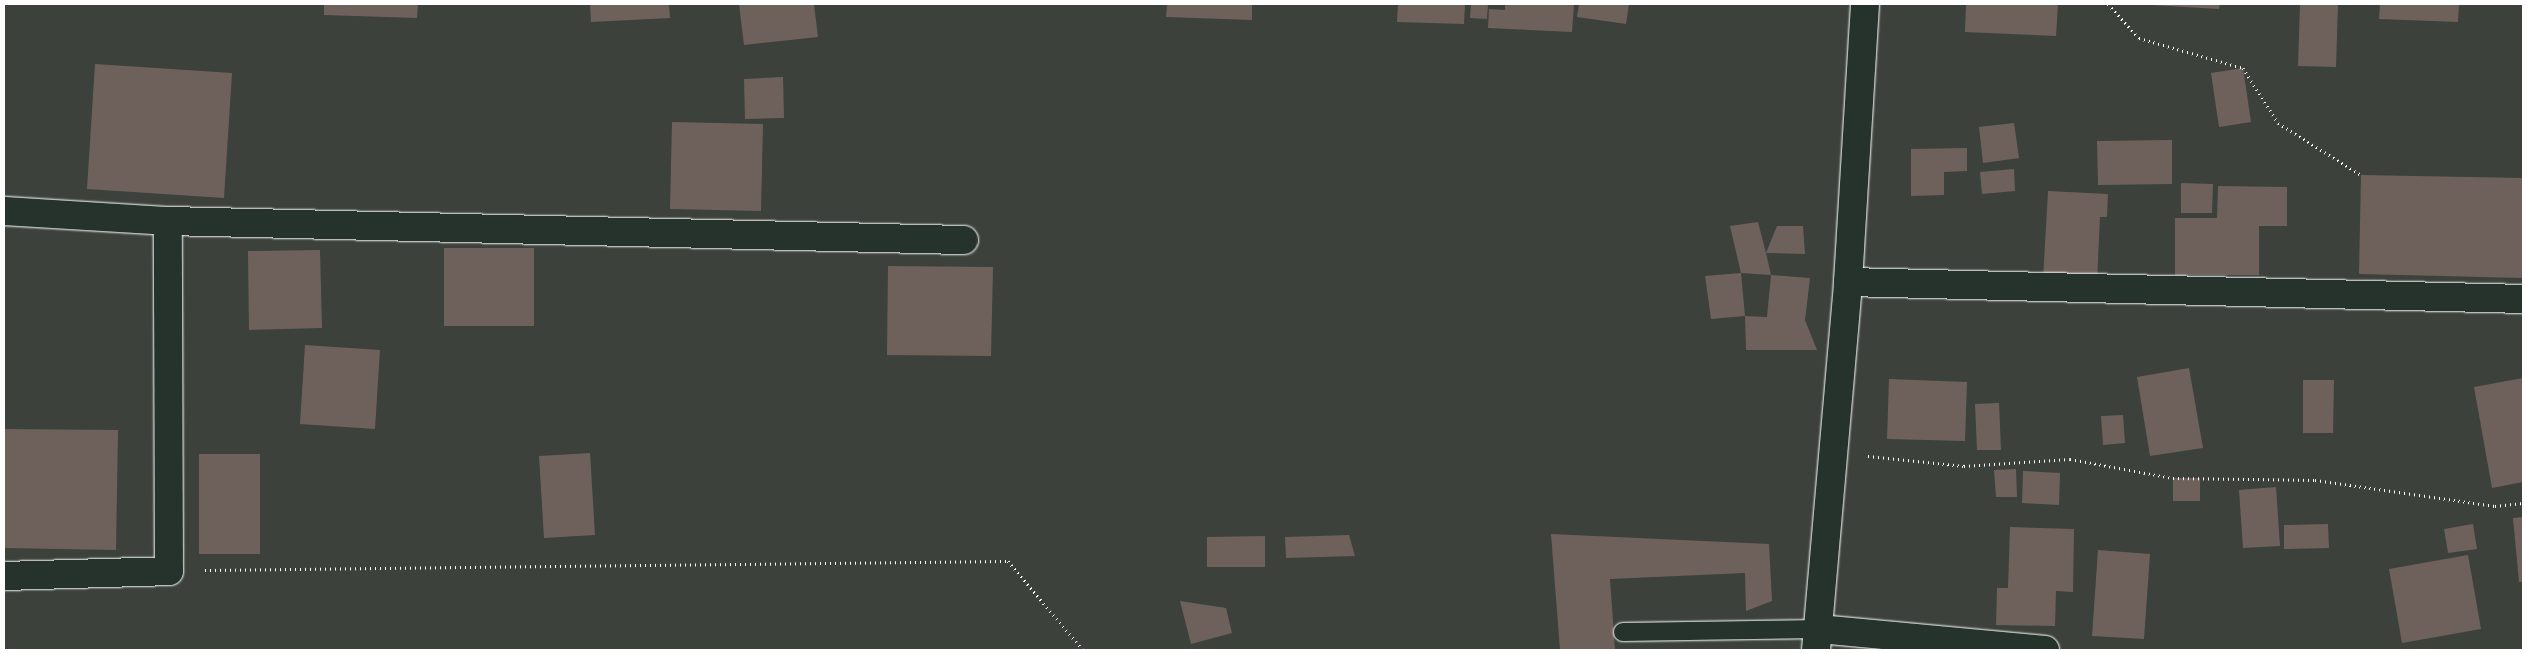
<!DOCTYPE html>
<html>
<head>
<meta charset="utf-8">
<style>
  body { margin:0 }
  #map { position:relative; width:2527px; height:654px; overflow:hidden; background:#3c413b; font-family:Dekko,sans-serif }
  div>[style] { position:absolute }
  .building>* { inset:0; background:#6e615c }
  .path>* { height:3px; margin-top:-1.5px; transform-origin:0; background:repeating-linear-gradient(90deg,#fff 0 1px,transparent 0 5px) }
  .roads { filter:drop-shadow(0 0 1px #fff) drop-shadow(0 0 1px #fff) }
  .service>* { height:18px; margin:-9px; padding:0 9px; transform-origin:9px; border-radius:9px; background:#26332d }
  .minor>* { height:28px; margin:-14px; padding:0 14px; transform-origin:14px; border-radius:14px; background:#26332d }
  span { translate:-50% -50%; white-space:nowrap; text-align:center; line-height:1.15; -webkit-text-stroke:5px #26332d; paint-order:stroke }
  .frame { position:absolute; inset:0; border:5px solid #fff; pointer-events:none }
</style>
</head>
<body>
<div id="map">
  <div class="building">
    <i style="clip-path:polygon(324px 4px,418px 4px,417px 18px,324px 15px)"></i>
    <i style="clip-path:polygon(590px 4px,669px 4px,670px 18px,591px 22px)"></i>
    <i style="clip-path:polygon(739px 4px,814px 4px,818px 37px,744px 45px)"></i>
    <i style="clip-path:polygon(1167px 4px,1252px 4px,1252px 20px,1166px 17px)"></i>
    <i style="clip-path:polygon(1398px 4px,1465px 4px,1464px 24px,1397px 22px)"></i>
    <i style="clip-path:polygon(1471px 4px,1488px 4px,1487px 19px,1470px 18px)"></i>
    <i style="clip-path:polygon(1505px 4px,1574px 4px,1572px 32px,1488px 28px,1489px 9px,1505px 10px)"></i>
    <i style="clip-path:polygon(1579px 4px,1629px 4px,1626px 24px,1577px 17px)"></i>
    <i style="clip-path:polygon(1966px 4px,2058px 4px,2056px 36px,1965px 32px)"></i>
    <i style="clip-path:polygon(2135px 4px,2220px 4px,2219px 9px)"></i>
    <i style="clip-path:polygon(2300px 4px,2338px 4px,2336px 67px,2298px 66px)"></i>
    <i style="clip-path:polygon(2380px 4px,2459px 4px,2458px 22px,2379px 19px)"></i>
    <i style="clip-path:polygon(95px 64px,232px 73px,224px 198px,87px 189px)"></i>
    <i style="clip-path:polygon(2243px 68px,2251px 122px,2219px 127px,2211px 73px)"></i>
    <i style="clip-path:polygon(783px 77px,784px 118px,745px 119px,744px 79px)"></i>
    <i style="clip-path:polygon(672px 122px,763px 124px,761px 211px,670px 209px)"></i>
    <i style="clip-path:polygon(2014px 123px,2019px 158px,1983px 163px,1979px 127px)"></i>
    <i style="clip-path:polygon(2172px 140px,2172px 184px,2098px 185px,2097px 141px)"></i>
    <i style="clip-path:polygon(1967px 148px,1967px 171px,1944px 172px,1944px 195px,1911px 196px,1911px 149px)"></i>
    <i style="clip-path:polygon(2014px 169px,2015px 191px,1982px 194px,1980px 172px)"></i>
    <i style="clip-path:polygon(2361px 175px,2523px 178px,2523px 278px,2359px 274px)"></i>
    <i style="clip-path:polygon(2181px 183px,2213px 184px,2212px 213px,2181px 213px)"></i>
    <i style="clip-path:polygon(2218px 186px,2287px 187px,2287px 226px,2259px 226px,2259px 275px,2175px 275px,2175px 218px,2217px 218px)"></i>
    <i style="clip-path:polygon(2048px 191px,2108px 194px,2107px 217px,2100px 217px,2097px 282px,2043px 279px)"></i>
    <i style="clip-path:polygon(1758px 222px,1766px 253px,1771px 275px,1741px 273px,1730px 226px)"></i>
    <i style="clip-path:polygon(1777px 226px,1803px 226px,1805px 254px,1766px 253px)"></i>
    <i style="clip-path:polygon(444px 248px,534px 248px,534px 326px,444px 326px)"></i>
    <i style="clip-path:polygon(320px 250px,322px 328px,249px 330px,248px 251px)"></i>
    <i style="clip-path:polygon(888px 266px,993px 267px,991px 356px,887px 355px)"></i>
    <i style="clip-path:polygon(1741px 273px,1745px 316px,1711px 319px,1705px 276px)"></i>
    <i style="clip-path:polygon(1771px 275px,1810px 278px,1805px 320px,1817px 350px,1746px 350px,1745px 316px,1767px 317px)"></i>
    <i style="clip-path:polygon(305px 345px,380px 350px,375px 429px,300px 424px)"></i>
    <i style="clip-path:polygon(2189px 368px,2203px 448px,2150px 456px,2137px 377px)"></i>
    <i style="clip-path:polygon(2523px 378px,2523px 482px,2492px 488px,2474px 387px)"></i>
    <i style="clip-path:polygon(1889px 379px,1967px 382px,1965px 441px,1887px 439px)"></i>
    <i style="clip-path:polygon(2303px 380px,2334px 380px,2333px 433px,2303px 433px)"></i>
    <i style="clip-path:polygon(1999px 403px,2001px 450px,1977px 450px,1975px 404px)"></i>
    <i style="clip-path:polygon(2123px 415px,2125px 443px,2103px 445px,2101px 416px)"></i>
    <i style="clip-path:polygon(4px 429px,118px 430px,116px 550px,4px 548px)"></i>
    <i style="clip-path:polygon(590px 453px,595px 535px,544px 538px,539px 456px)"></i>
    <i style="clip-path:polygon(199px 454px,260px 454px,260px 554px,199px 554px)"></i>
    <i style="clip-path:polygon(2016px 469px,2017px 497px,1996px 497px,1994px 470px)"></i>
    <i style="clip-path:polygon(2023px 471px,2060px 473px,2059px 505px,2022px 503px)"></i>
    <i style="clip-path:polygon(2173px 478px,2200px 478px,2200px 501px,2173px 501px)"></i>
    <i style="clip-path:polygon(2276px 487px,2280px 546px,2243px 548px,2239px 490px)"></i>
    <i style="clip-path:polygon(2523px 517px,2523px 582px,2519px 582px,2513px 518px)"></i>
    <i style="clip-path:polygon(2328px 524px,2329px 548px,2284px 549px,2284px 525px)"></i>
    <i style="clip-path:polygon(2473px 524px,2477px 549px,2448px 553px,2444px 529px)"></i>
    <i style="clip-path:polygon(2010px 527px,2074px 529px,2073px 592px,2056px 591px,2055px 626px,1996px 625px,1997px 588px,2008px 588px)"></i>
    <i style="clip-path:polygon(1551px 534px,1769px 544px,1772px 601px,1746px 611px,1745px 573px,1610px 579px,1615px 650px,1560px 650px)"></i>
    <i style="clip-path:polygon(1349px 535px,1355px 556px,1286px 558px,1285px 537px)"></i>
    <i style="clip-path:polygon(1265px 536px,1265px 567px,1207px 567px,1207px 537px)"></i>
    <i style="clip-path:polygon(2098px 550px,2150px 554px,2144px 639px,2092px 636px)"></i>
    <i style="clip-path:polygon(2468px 555px,2481px 629px,2402px 643px,2389px 569px)"></i>
    <i style="clip-path:polygon(1180px 601px,1226px 608px,1232px 633px,1191px 644px)"></i>
  </div>
  <div class="path">
    <i style="left:2108px;top:4px;width:46px;rotate:47.6deg"></i>
    <i style="left:2139px;top:38px;width:108px;rotate:16.1deg"></i>
    <i style="left:2243px;top:68px;width:65px;rotate:57.5deg"></i>
    <i style="left:2278px;top:123px;width:98px;rotate:32.1deg"></i>
    <i style="left:1868px;top:456px;width:97px;rotate:5.9deg"></i>
    <i style="left:1964px;top:466px;width:106px;rotate:-3.8deg"></i>
    <i style="left:2070px;top:459px;width:105px;rotate:10.5deg"></i>
    <i style="left:2173px;top:478px;width:142px;rotate:0.8deg"></i>
    <i style="left:2315px;top:480px;width:182px;rotate:8.2deg"></i>
    <i style="left:2495px;top:506px;width:28px;rotate:-6deg"></i>
    <i style="left:205px;top:570px;width:803px;rotate:-0.64deg"></i>
    <i style="left:1008px;top:561px;width:116px;rotate:49.9deg"></i>
  </div>
  <div class="roads">
    <div class="service">
      <i style="left:1623px;top:632px;width:196px;rotate:-0.9deg"></i>
    </div>
    <div class="minor">
      <i style="left:4px;top:211px;width:164px;rotate:3.5deg"></i>
      <i style="left:168px;top:221px;width:796px;rotate:1.37deg"></i>
      <i style="left:1848px;top:282px;width:675px;rotate:1.44deg"></i>
      <i style="left:4px;top:576px;width:165px;rotate:-1.7deg"></i>
      <i style="left:169px;top:571px;width:350px;rotate:-90.2deg"></i>
      <i style="left:1819px;top:629px;width:227px;rotate:5.3deg"></i>
      <i style="left:1816px;top:650px;width:369px;rotate:-85deg"></i>
      <i style="left:1848px;top:282px;width:279px;rotate:-86.5deg"></i>
    </div>
  </div>
  <div class="frame"></div>
</div>
</body>
</html>
